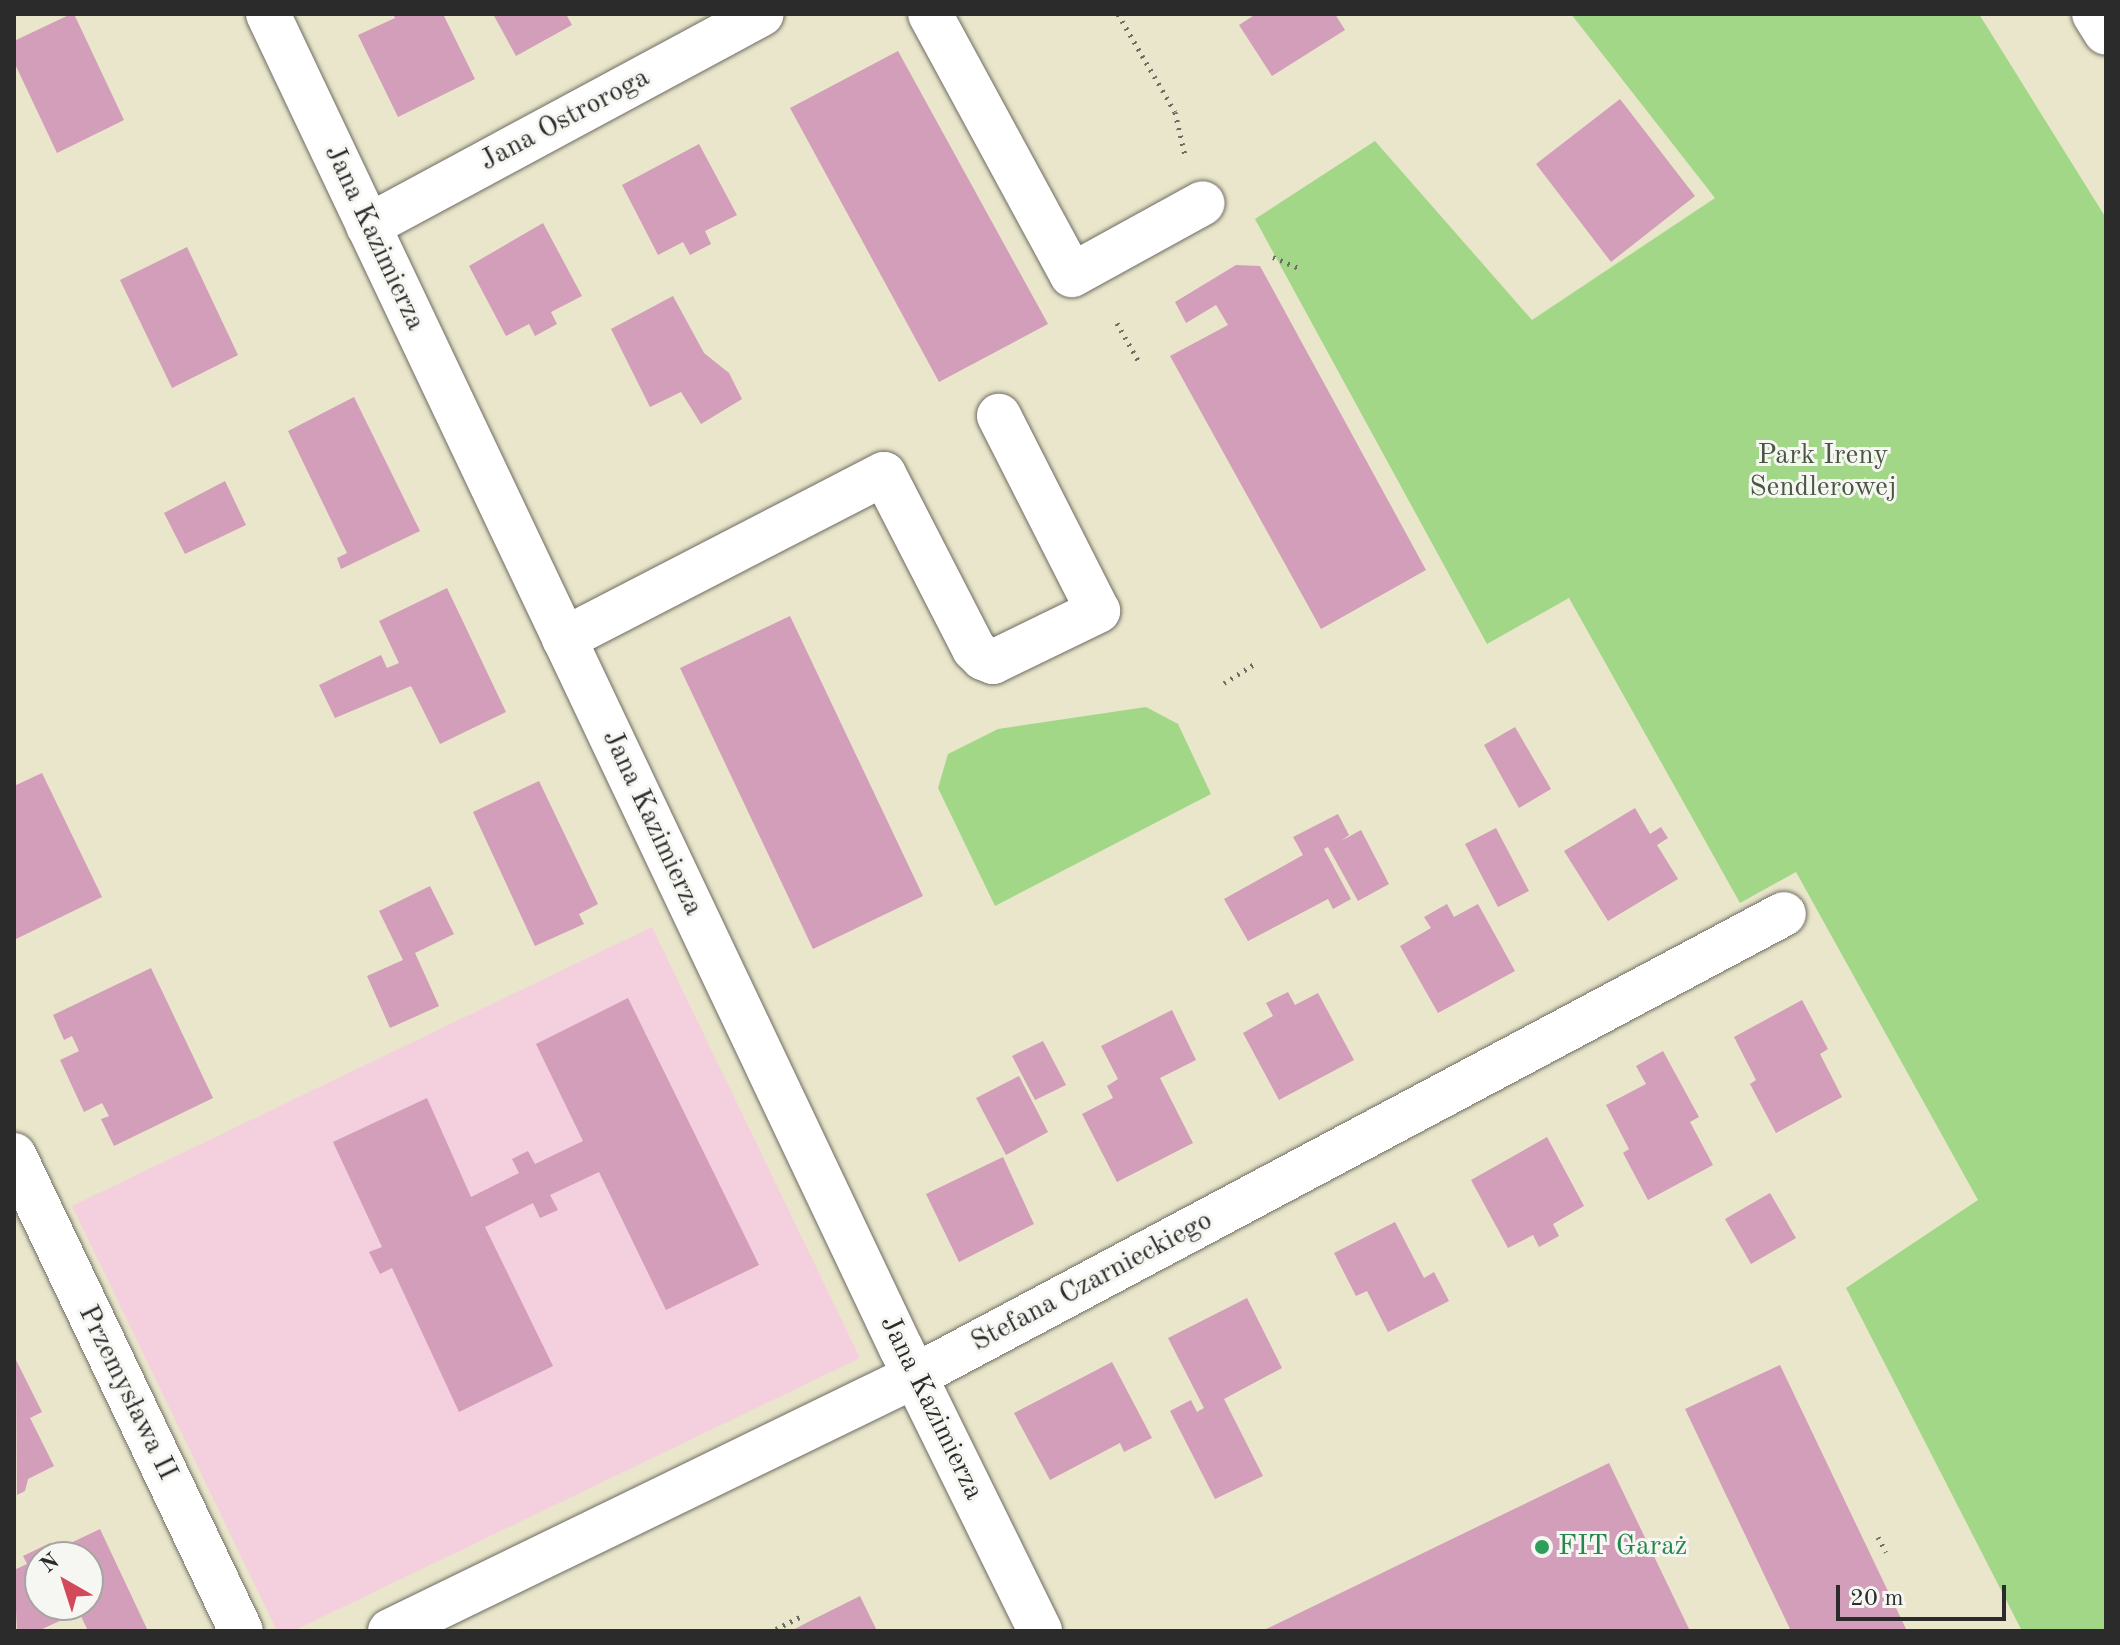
<!DOCTYPE html>
<html>
<head>
<meta charset="utf-8">
<style>
  body { margin:0 }
  #map { position:relative; width:2120px; height:1645px; overflow:hidden; background:#eae6cb; font-family:"Old Standard TT",serif }
  div>[style] { position:absolute }
  .built>* { inset:0; background:#f4cfdd }
  .green>* { inset:0; background:#a2d788 }
  .building>* { inset:0; background:#d29eb9 }
  .path>* { height:5px; margin-top:-2.5px; transform-origin:0; background:repeating-linear-gradient(90deg,#6e6c63 0 2px,transparent 0 8px) }
  .roads { filter:drop-shadow(0 0 2px #6e6c63) drop-shadow(0 0 2px #6e6c63) }
  .street>* { height:44px; margin:-22px; padding:0 22px; transform-origin:22px; border-radius:22px; background:#fff }
  .dots>* { width:22px; height:22px; translate:-50% -50%; box-sizing:border-box; border:4px solid #f6f6f2; border-radius:50% }
  span { translate:-50% -50%; white-space:nowrap; text-align:center; line-height:1.15; -webkit-text-stroke:6px #f6f6f2; paint-order:stroke }
  .street-label { font-size:28px; color:#2b2b2b }
  .park-label { font-size:28px; color:#495642 }
  .leisure-label { font-size:28px; color:#27864d }
  .left { translate:0 -50%; text-align:left }
  .frame { position:absolute; inset:0; border:16px solid #2b2b2b; pointer-events:none }
  .north { position:absolute; left:24px; top:1541px; width:80px; height:80px; box-sizing:border-box; background:#f6f6f2; border:2px solid #a5a5a2; border-radius:50%; rotate:321deg; font-size:22px; font-weight:700; line-height:32px; text-align:center; color:#2b2b2b }
  .north::after { content:''; display:block; margin:auto; width:28px; height:36px; background:#d1495b; clip-path:polygon(50% 0,100% 100%,50% 72%,0 100%) }
  .scale { position:absolute; left:1836px; top:1585px; width:170px; height:36px; box-sizing:border-box; border:4px solid #2b2b2b; border-top:0; padding-left:10px; font-size:24px; line-height:28px; white-space:nowrap; color:#2b2b2b; -webkit-text-stroke:6px #f6f6f2; paint-order:stroke }
</style>
</head>
<body>
<div id="map">
  <div class="built">
    <i style="clip-path:polygon(652px 927px,860px 1358px,293px 1631px,277px 1631px,72px 1206px)"></i>
  </div>
  <div class="green">
    <i style="clip-path:polygon(1571px 14px,1979px 14px,2106px 218px,2106px 1631px,2022px 1631px,1846px 1288px,1978px 1200px,1796px 872px,1740px 903px,1569px 598px,1487px 644px,1255px 219px,1375px 141px,1532px 320px,1715px 198px)"></i>
    <i style="clip-path:polygon(1146px 707px,1178px 724px,1211px 794px,995px 906px,938px 788px,948px 754px,998px 729px)"></i>
  </div>
  <div class="building">
    <i style="clip-path:polygon(71px 14px,74px 14px,124px 120px,57px 153px,14px 62px,14px 41px)"></i>
    <i style="clip-path:polygon(393px 14px,443px 14px,475px 79px,398px 117px,358px 35px,395px 18px)"></i>
    <i style="clip-path:polygon(493px 14px,566px 14px,572px 25px,516px 56px)"></i>
    <i style="clip-path:polygon(1256px 14px,1335px 14px,1345px 30px,1272px 76px,1239px 25px)"></i>
    <i style="clip-path:polygon(898px 51px,1048px 324px,939px 382px,790px 108px)"></i>
    <i style="clip-path:polygon(1620px 99px,1695px 196px,1611px 262px,1536px 164px)"></i>
    <i style="clip-path:polygon(699px 144px,737px 215px,705px 231px,711px 244px,690px 255px,683px 242px,658px 255px,622px 185px)"></i>
    <i style="clip-path:polygon(543px 223px,582px 296px,551px 312px,557px 324px,535px 336px,529px 324px,506px 336px,469px 266px)"></i>
    <i style="clip-path:polygon(187px 247px,238px 355px,172px 388px,120px 280px)"></i>
    <i style="clip-path:polygon(1236px 265px,1260px 266px,1426px 570px,1321px 629px,1170px 356px,1228px 325px,1216px 305px,1186px 323px,1175px 302px)"></i>
    <i style="clip-path:polygon(673px 296px,704px 353px,729px 373px,742px 399px,701px 424px,681px 392px,650px 407px,611px 329px)"></i>
    <i style="clip-path:polygon(354px 397px,420px 531px,341px 569px,337px 558px,347px 553px,288px 431px)"></i>
    <i style="clip-path:polygon(225px 481px,246px 525px,185px 554px,164px 513px)"></i>
    <i style="clip-path:polygon(447px 588px,506px 712px,440px 744px,411px 686px,335px 718px,319px 685px,381px 655px,387px 668px,399px 663px,379px 621px)"></i>
    <i style="clip-path:polygon(790px 616px,923px 896px,813px 949px,680px 668px)"></i>
    <i style="clip-path:polygon(1515px 727px,1551px 789px,1519px 808px,1484px 745px)"></i>
    <i style="clip-path:polygon(42px 773px,102px 897px,14px 940px,14px 786px)"></i>
    <i style="clip-path:polygon(539px 781px,598px 904px,579px 914px,584px 924px,535px 946px,473px 812px)"></i>
    <i style="clip-path:polygon(1635px 808px,1650px 834px,1661px 827px,1668px 838px,1657px 845px,1678px 879px,1608px 921px,1564px 851px)"></i>
    <i style="clip-path:polygon(1338px 814px,1349px 835px,1341px 841px,1361px 830px,1389px 884px,1358px 901px,1328px 847px,1324px 849px,1351px 899px,1333px 909px,1328px 899px,1248px 941px,1224px 899px,1303px 855px,1293px 837px)"></i>
    <i style="clip-path:polygon(1496px 828px,1529px 891px,1498px 907px,1465px 844px)"></i>
    <i style="clip-path:polygon(430px 886px,454px 934px,415px 953px,439px 1006px,390px 1028px,367px 976px,403px 960px,379px 911px)"></i>
    <i style="clip-path:polygon(1447px 904px,1454px 917px,1478px 904px,1515px 971px,1438px 1013px,1400px 946px,1431px 928px,1424px 917px)"></i>
    <i style="clip-path:polygon(151px 968px,213px 1098px,114px 1146px,101px 1119px,109px 1116px,102px 1103px,84px 1112px,60px 1060px,79px 1051px,72px 1036px,64px 1040px,53px 1015px)"></i>
    <i style="clip-path:polygon(1288px 992px,1295px 1005px,1318px 993px,1354px 1060px,1279px 1100px,1243px 1033px,1273px 1016px,1266px 1003px)"></i>
    <i style="clip-path:polygon(628px 998px,759px 1265px,666px 1310px,599px 1172px,550px 1195px,558px 1210px,540px 1218px,533px 1203px,485px 1227px,553px 1366px,459px 1412px,392px 1268px,380px 1274px,369px 1252px,382px 1247px,333px 1142px,427px 1098px,471px 1197px,519px 1173px,512px 1159px,528px 1151px,535px 1164px,583px 1141px,536px 1044px)"></i>
    <i style="clip-path:polygon(1802px 1000px,1828px 1049px,1820px 1054px,1842px 1097px,1776px 1133px,1750px 1084px,1756px 1080px,1734px 1037px)"></i>
    <i style="clip-path:polygon(1172px 1010px,1196px 1060px,1160px 1078px,1193px 1143px,1117px 1182px,1082px 1114px,1113px 1098px,1107px 1086px,1118px 1079px,1101px 1046px)"></i>
    <i style="clip-path:polygon(1043px 1041px,1066px 1085px,1035px 1100px,1012px 1056px)"></i>
    <i style="clip-path:polygon(1663px 1051px,1699px 1117px,1690px 1122px,1713px 1165px,1648px 1200px,1623px 1153px,1629px 1149px,1606px 1105px,1646px 1084px,1636px 1066px)"></i>
    <i style="clip-path:polygon(1019px 1076px,1048px 1132px,1006px 1155px,976px 1098px)"></i>
    <i style="clip-path:polygon(1547px 1137px,1584px 1206px,1553px 1224px,1559px 1236px,1539px 1247px,1533px 1235px,1508px 1248px,1471px 1180px)"></i>
    <i style="clip-path:polygon(1003px 1157px,1034px 1224px,959px 1262px,926px 1194px)"></i>
    <i style="clip-path:polygon(1770px 1193px,1796px 1238px,1751px 1264px,1725px 1219px)"></i>
    <i style="clip-path:polygon(1395px 1222px,1424px 1278px,1434px 1272px,1449px 1301px,1388px 1332px,1367px 1291px,1356px 1296px,1334px 1253px)"></i>
    <i style="clip-path:polygon(1247px 1298px,1282px 1368px,1224px 1399px,1263px 1476px,1215px 1499px,1170px 1411px,1191px 1400px,1197px 1412px,1204px 1408px,1168px 1338px)"></i>
    <i style="clip-path:polygon(16px 1360px,42px 1412px,30px 1418px,54px 1466px,28px 1479px,25px 1491px,17px 1495px)"></i>
    <i style="clip-path:polygon(1112px 1362px,1152px 1438px,1124px 1452px,1120px 1443px,1050px 1480px,1014px 1413px)"></i>
    <i style="clip-path:polygon(1780px 1365px,1907px 1631px,1791px 1631px,1685px 1409px)"></i>
    <i style="clip-path:polygon(1609px 1463px,1690px 1631px,1262px 1631px)"></i>
    <i style="clip-path:polygon(evenodd,100px 1529px,148px 1631px,88px 1631px,79px 1612px,38px 1631px,17px 1631px,14px 1570px,27px 1564px,23px 1556px,50px 1543px,54px 1551px,100px 1529px,40px 1557px,88px 1557px,88px 1605px,40px 1605px,40px 1557px)"></i>
    <i style="clip-path:polygon(860px 1596px,877px 1631px,791px 1631px,808px 1622px)"></i>
  </div>
  <div class="path">
    <i style="left:1118px;top:14px;width:113px;rotate:59.8deg"></i>
    <i style="left:1175px;top:112px;width:44px;rotate:76.9deg"></i>
    <i style="left:1273px;top:257px;width:28px;rotate:23deg"></i>
    <i style="left:1117px;top:323px;width:45px;rotate:60.6deg"></i>
    <i style="left:1224px;top:683px;width:36px;rotate:-32deg"></i>
    <i style="left:1878px;top:1537px;width:17px;rotate:62deg"></i>
    <i style="left:776px;top:1629px;width:31px;rotate:-27deg"></i>
  </div>
  <div class="roads">
    <div class="street">
      <i style="left:268px;top:14px;width:1477px;rotate:64.62deg"></i>
      <i style="left:901px;top:1348px;width:315px;rotate:63.8deg"></i>
      <i style="left:930px;top:14px;width:297px;rotate:61.5deg"></i>
      <i style="left:1072px;top:275px;width:149px;rotate:-28.8deg"></i>
      <i style="left:2094px;top:14px;width:22px;rotate:58deg"></i>
      <i style="left:368px;top:226px;width:447px;rotate:-28.3deg"></i>
      <i style="left:564px;top:639px;width:360px;rotate:-27.3deg"></i>
      <i style="left:884px;top:474px;width:197px;rotate:62.8deg"></i>
      <i style="left:974px;top:649px;width:13px;rotate:45deg"></i>
      <i style="left:983px;top:658px;width:11px;rotate:22deg"></i>
      <i style="left:993px;top:662px;width:117px;rotate:-25.9deg"></i>
      <i style="left:1098px;top:611px;width:219px;rotate:-116.9deg"></i>
      <i style="left:14px;top:1155px;width:527px;rotate:64.5deg"></i>
      <i style="left:390px;top:1631px;width:584px;rotate:-25.91deg"></i>
      <i style="left:915px;top:1376px;width:984px;rotate:-28deg"></i>
    </div>
  </div>
  <div class="dots">
    <i style="left:1542px;top:1547px;background:#2e9e5b"></i>
  </div>
  <div class="street-label">
    <span style="left:565px;top:120px;rotate:-28deg">Jana Ostroroga</span>
    <span style="left:374px;top:238px;rotate:65deg">Jana Kazimierza</span>
    <span style="left:652px;top:823px;rotate:65deg">Jana Kazimierza</span>
    <span style="left:1092px;top:1282px;rotate:-28deg">Stefana Czarnieckiego</span>
    <span style="left:127px;top:1393px;rotate:64deg">Przemysława II</span>
    <span style="left:931px;top:1408px;rotate:64deg">Jana Kazimierza</span>
  </div>
  <div class="park-label">
    <span style="left:1823px;top:472px">Park Ireny<br>Sendlerowej</span>
  </div>
  <div class="leisure-label">
    <span class="left" style="left:1558px;top:1547px">FIT Garaż</span>
  </div>
  <div class="frame"></div>
  <div class="north">N</div>
  <div class="scale">20 m</div>
</div>
</body>
</html>
